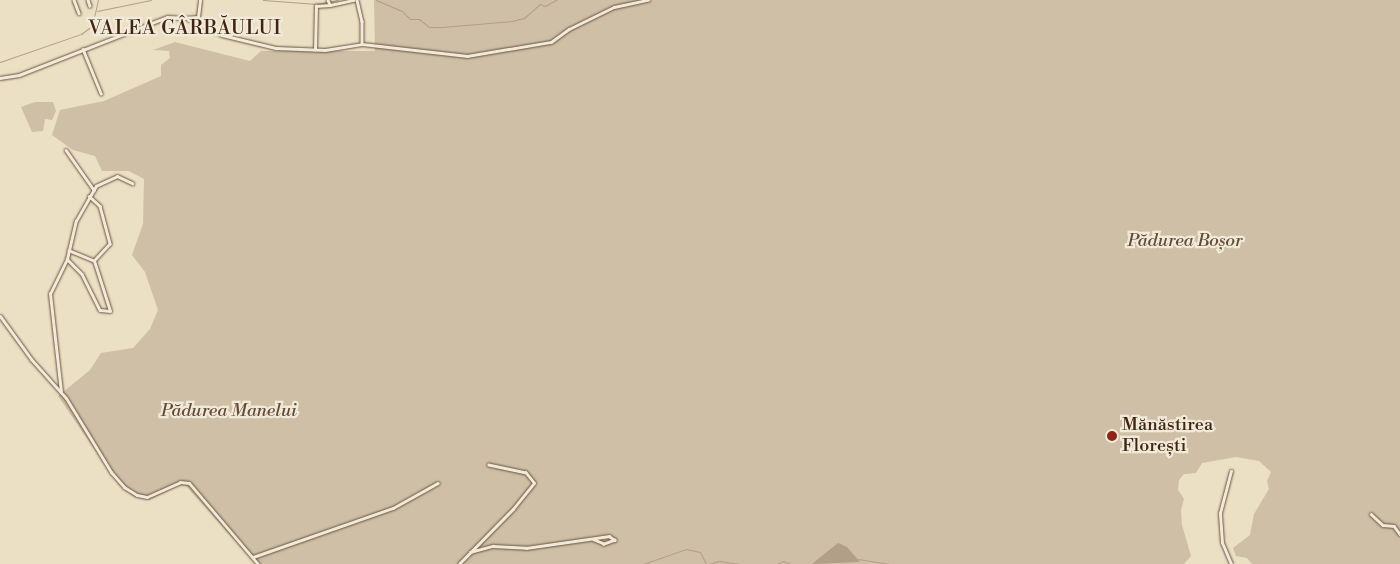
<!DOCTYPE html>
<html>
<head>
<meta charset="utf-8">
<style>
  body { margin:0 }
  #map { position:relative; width:1400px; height:564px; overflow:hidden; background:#ebdfc4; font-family:"Libre Bodoni",serif }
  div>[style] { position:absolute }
  .green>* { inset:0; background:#cebfa6 }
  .water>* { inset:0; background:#b19f87 }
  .stream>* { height:1px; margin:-0.5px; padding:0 0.5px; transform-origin:0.5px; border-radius:0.5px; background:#b19f87 }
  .roads { filter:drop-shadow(0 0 1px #6b533e) drop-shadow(0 0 1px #6b533e) }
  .street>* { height:2.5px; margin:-1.25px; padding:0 1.25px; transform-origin:1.25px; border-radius:1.25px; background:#f2ead9 }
  .secondary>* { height:3px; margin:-1.5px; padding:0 1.5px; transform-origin:1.5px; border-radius:1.5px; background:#f2ead9 }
  .dots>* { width:14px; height:14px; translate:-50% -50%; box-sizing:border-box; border:2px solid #f2ead9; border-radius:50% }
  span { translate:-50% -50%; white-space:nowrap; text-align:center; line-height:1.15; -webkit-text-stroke:4.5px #f2ead9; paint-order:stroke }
  .park-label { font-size:18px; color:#644b37; font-style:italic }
  .poi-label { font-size:18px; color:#402412 }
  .left { translate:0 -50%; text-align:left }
  .neighbourhood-label { font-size:19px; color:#402412; letter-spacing:1px }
</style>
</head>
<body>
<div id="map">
  <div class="green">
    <i style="clip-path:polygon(374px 0,1400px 0,1400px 564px,1252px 564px,1247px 558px,1236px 556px,1233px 548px,1250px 535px,1254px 514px,1269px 489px,1267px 481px,1271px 472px,1259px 461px,1236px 457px,1202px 463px,1196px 473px,1184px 474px,1179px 480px,1178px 490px,1184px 499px,1181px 510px,1182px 525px,1191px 556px,1184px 564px,256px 564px,186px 486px,179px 485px,150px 500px,134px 497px,119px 485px,58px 396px,90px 370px,101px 353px,133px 348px,150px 329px,158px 310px,145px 272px,132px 255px,143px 224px,144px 179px,129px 171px,102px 171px,95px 156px,73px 150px,52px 135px,60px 110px,104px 101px,161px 76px,161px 65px,170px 58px,169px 51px,153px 50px,175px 42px,250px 61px,261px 51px,375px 51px)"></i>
    <i style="clip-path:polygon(35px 102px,53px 102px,56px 111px,52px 120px,45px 119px,43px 131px,32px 132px,21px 107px)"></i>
  </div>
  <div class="water">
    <i style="clip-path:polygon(838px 543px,847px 547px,860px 562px,812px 564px)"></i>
  </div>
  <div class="stream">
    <i style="left:263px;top:0;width:54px;rotate:4.2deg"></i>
    <i style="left:317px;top:4px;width:21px;rotate:-11deg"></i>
    <i style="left:376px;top:0;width:28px;rotate:23deg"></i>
    <i style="left:402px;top:11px;width:11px;rotate:45deg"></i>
    <i style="left:410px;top:19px;width:9px"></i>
    <i style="left:419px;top:19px;width:13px;rotate:39deg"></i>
    <i style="left:429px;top:27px;width:13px"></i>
    <i style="left:442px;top:27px;width:70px;rotate:-4.9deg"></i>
    <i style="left:512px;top:21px;width:12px;rotate:-14deg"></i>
    <i style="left:524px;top:18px;width:21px;rotate:-41deg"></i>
    <i style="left:540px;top:4px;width:5px;rotate:22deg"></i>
    <i style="left:545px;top:6px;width:13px;rotate:-29deg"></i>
    <i style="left:97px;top:11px;width:55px;rotate:-11.5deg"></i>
    <i style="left:0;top:62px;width:86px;rotate:-19.1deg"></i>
    <i style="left:81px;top:34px;width:14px;rotate:-36deg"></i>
    <i style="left:92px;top:26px;width:27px;rotate:-77deg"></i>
    <i style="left:858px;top:559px;width:33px;rotate:9deg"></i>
    <i style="left:643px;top:564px;width:46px;rotate:-19.2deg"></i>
    <i style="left:686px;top:549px;width:14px;rotate:12deg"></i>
    <i style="left:700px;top:552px;width:13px;rotate:63deg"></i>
    <i style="left:709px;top:564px;width:10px;rotate:-17deg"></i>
    <i style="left:719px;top:561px;width:22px;rotate:8deg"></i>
    <i style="left:777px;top:564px;width:7px;rotate:-27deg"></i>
    <i style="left:783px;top:561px;width:9px;rotate:21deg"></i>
  </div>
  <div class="roads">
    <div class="street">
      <i style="left:74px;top:0;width:14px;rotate:69deg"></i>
      <i style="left:88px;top:0;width:6px;rotate:72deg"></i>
      <i style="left:328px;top:0;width:5px;rotate:68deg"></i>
      <i style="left:330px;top:5px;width:24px;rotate:-12deg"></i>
      <i style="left:357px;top:0;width:22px;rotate:77deg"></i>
      <i style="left:362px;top:21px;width:23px;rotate:90deg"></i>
      <i style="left:186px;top:18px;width:12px;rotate:-5deg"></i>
      <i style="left:198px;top:17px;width:17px;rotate:-83deg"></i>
      <i style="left:83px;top:49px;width:48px;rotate:67.8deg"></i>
      <i style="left:315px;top:50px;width:44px;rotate:-88.7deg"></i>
      <i style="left:316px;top:6px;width:14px;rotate:-4deg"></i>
      <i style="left:0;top:78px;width:19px;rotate:-9deg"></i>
      <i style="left:19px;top:75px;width:159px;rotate:-21.4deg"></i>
      <i style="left:167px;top:17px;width:19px;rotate:3deg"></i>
      <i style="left:186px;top:18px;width:40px;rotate:25deg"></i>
      <i style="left:222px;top:35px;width:56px;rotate:13.5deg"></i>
      <i style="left:276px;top:48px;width:49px;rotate:2.3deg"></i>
      <i style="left:325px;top:50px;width:37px;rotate:-9deg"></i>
      <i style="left:362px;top:44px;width:106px;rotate:6.5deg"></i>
      <i style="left:467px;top:56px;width:85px;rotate:-9.5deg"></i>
      <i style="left:551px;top:42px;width:22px;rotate:-36deg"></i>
      <i style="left:569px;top:29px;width:50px;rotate:-26.1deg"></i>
      <i style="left:614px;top:7px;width:35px;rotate:-12deg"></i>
      <i style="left:66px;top:150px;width:49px;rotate:55deg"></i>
      <i style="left:89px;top:196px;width:15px;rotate:42deg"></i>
      <i style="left:100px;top:206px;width:39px;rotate:75deg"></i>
      <i style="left:110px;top:244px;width:23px;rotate:133deg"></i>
      <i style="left:67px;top:259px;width:21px;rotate:45deg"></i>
      <i style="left:82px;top:274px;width:40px;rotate:63.4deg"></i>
      <i style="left:100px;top:310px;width:10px;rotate:6deg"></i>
      <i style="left:110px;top:311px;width:52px;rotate:-107.7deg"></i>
      <i style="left:94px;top:261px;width:27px;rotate:-158deg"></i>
      <i style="left:61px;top:392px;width:99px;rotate:-96.4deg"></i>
      <i style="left:50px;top:294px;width:39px;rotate:-64deg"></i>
      <i style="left:67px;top:259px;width:39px;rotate:-77deg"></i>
      <i style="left:76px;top:221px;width:40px;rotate:-60.3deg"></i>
      <i style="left:96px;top:186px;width:23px;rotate:-25deg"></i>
      <i style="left:117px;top:176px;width:17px;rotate:25deg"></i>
      <i style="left:1371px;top:514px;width:16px;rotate:43deg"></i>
      <i style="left:1383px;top:525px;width:11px;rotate:5deg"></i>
      <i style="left:1394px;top:526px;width:10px;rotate:53deg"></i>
      <i style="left:470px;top:552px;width:24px;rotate:-15deg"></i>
      <i style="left:493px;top:546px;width:33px;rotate:3deg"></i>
      <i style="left:526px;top:548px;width:84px;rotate:-8.2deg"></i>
      <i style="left:609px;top:536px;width:7px;rotate:34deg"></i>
      <i style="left:615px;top:540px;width:12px;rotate:160deg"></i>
      <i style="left:604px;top:544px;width:11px;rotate:-158deg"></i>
      <i style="left:253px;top:557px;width:148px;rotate:-19.3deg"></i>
      <i style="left:393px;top:508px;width:51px;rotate:-29.1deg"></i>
      <i style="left:459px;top:564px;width:77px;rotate:-45.5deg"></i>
      <i style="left:513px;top:509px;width:33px;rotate:-51deg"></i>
      <i style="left:534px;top:483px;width:13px;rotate:-129deg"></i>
      <i style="left:526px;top:473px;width:38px;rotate:-168deg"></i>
      <i style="left:1231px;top:564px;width:23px;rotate:-113deg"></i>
      <i style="left:1222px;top:543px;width:30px;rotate:-94deg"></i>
      <i style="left:1220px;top:513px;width:43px;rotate:-75.3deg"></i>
    </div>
    <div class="secondary">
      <i style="left:0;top:316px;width:53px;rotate:54.2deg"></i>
      <i style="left:31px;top:359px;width:52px;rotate:48.1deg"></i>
      <i style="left:66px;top:398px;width:87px;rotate:58.7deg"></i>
      <i style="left:111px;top:472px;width:20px;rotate:49deg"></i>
      <i style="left:124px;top:487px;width:15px;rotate:32deg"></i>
      <i style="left:137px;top:495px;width:10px;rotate:11deg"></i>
      <i style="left:147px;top:497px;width:36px;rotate:-24deg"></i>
      <i style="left:180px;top:482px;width:9px;rotate:6deg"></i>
      <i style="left:189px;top:483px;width:106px;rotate:49.6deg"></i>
    </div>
  </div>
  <div class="dots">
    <i style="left:1112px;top:436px;background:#8f2418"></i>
  </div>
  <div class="park-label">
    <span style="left:1185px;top:241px">Pădurea Boșor</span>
    <span style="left:229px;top:411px">Pădurea Manelui</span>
  </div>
  <div class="poi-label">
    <span class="left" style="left:1122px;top:436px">Mănăstirea<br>Florești</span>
  </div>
  <div class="neighbourhood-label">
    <span style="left:185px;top:29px">VALEA GÂRBĂULUI</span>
  </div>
</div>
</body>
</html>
